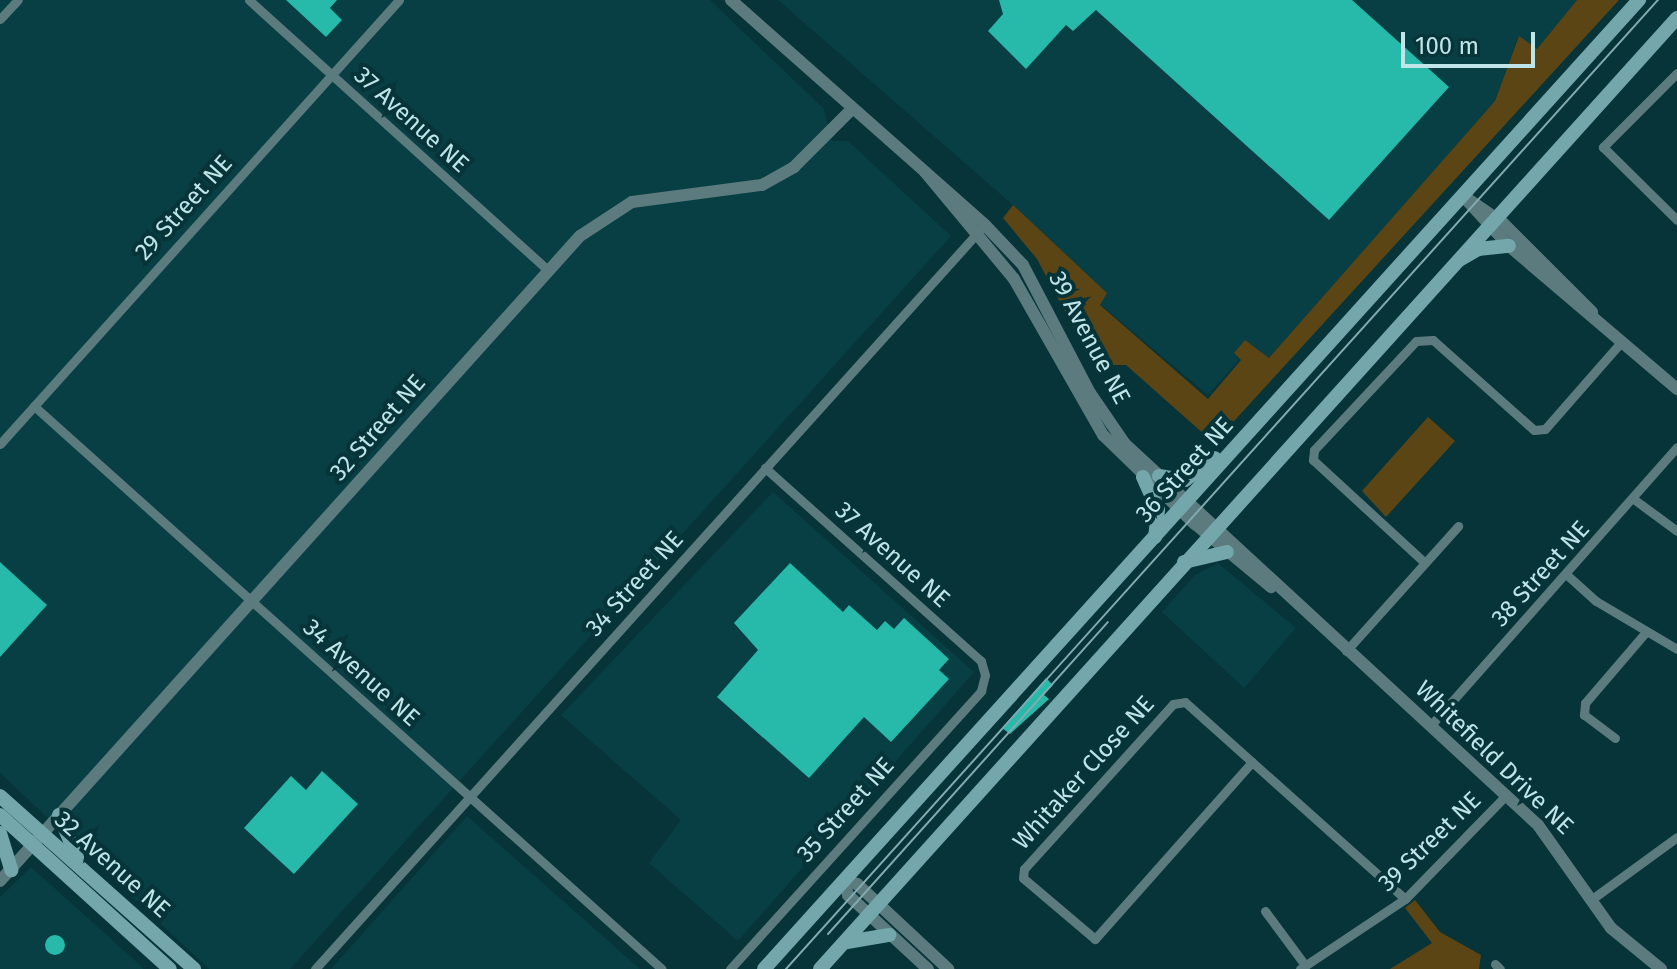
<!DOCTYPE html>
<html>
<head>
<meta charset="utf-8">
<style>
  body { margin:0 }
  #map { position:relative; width:1677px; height:969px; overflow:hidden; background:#063439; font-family:"Fira Sans",sans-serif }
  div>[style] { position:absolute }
  .built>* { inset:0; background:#083f44 }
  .green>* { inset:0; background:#5b4514 }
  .building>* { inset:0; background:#27b9aa }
  .round { border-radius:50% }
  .minor>* { height:9px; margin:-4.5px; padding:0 4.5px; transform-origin:4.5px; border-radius:4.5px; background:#5c7b7e }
  .tertiary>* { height:12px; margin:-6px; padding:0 6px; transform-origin:6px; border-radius:6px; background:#5c7b7e }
  .secondary>* { height:14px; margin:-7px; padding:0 7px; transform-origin:7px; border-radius:7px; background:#74a7ac }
  .tram>* { height:2px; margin:-1px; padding:0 1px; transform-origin:1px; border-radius:1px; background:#82aaaf }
  span { translate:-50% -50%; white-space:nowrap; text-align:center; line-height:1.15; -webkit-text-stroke:8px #063439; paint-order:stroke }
  .street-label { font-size:24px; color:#bfe5e9 }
  .scale { position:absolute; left:1401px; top:32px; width:134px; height:36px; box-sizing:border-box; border:4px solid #bfe5e9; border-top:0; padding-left:10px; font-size:24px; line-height:28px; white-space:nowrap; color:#bfe5e9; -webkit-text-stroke:6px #063439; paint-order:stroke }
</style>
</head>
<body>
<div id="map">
  <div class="built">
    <i style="clip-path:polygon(0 0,710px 0,824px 109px,832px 141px,848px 141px,951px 236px,290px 969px,209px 969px,0 773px)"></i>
    <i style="clip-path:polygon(778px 0,1577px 0,1537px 49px,1518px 37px,1495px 101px,1269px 358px,1245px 340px,1234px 353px,1239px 360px,1208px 395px,1100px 304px,1107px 293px,1013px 205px)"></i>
    <i style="clip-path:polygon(773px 492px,974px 672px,738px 941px,649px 863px,681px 820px,561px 715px)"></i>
    <i style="clip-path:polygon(1218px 563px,1296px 628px,1244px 688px,1162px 612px,1195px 575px)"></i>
    <i style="clip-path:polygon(467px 816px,640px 969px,331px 969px)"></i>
    <i style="clip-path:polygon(31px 867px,129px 955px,144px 969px,0 969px,0 897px)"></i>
  </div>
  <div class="green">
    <i style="clip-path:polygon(1577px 0,1619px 0,1214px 443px,1126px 365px,1093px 365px,1037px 259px,1003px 218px,1013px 205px,1107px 293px,1100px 305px,1208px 399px,1241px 360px,1234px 353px,1245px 340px,1269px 358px,1495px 101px,1519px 36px,1537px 49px)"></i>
    <i style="clip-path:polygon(1428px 417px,1455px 441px,1386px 517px,1362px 491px)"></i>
    <i style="clip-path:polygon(1415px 900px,1440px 932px,1481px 955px,1479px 969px,1390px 969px,1432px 943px,1405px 908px)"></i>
  </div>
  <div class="building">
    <i style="clip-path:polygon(286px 0,337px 0,330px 8px,342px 20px,326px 37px)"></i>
    <i style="clip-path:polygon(999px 0,1352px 0,1449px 87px,1329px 220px,1096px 10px,1073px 31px,1066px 25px,1026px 69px,988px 31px,1003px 14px)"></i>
    <i style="clip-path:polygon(0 562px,47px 605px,0 657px)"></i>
    <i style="clip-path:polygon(790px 563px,843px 612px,849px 605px,877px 630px,885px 621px,894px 629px,904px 618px,949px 659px,939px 670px,949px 679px,891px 742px,864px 717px,809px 778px,717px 697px,758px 650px,734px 623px)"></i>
    <i style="clip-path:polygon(1046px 678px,1053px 685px,1044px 695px,1049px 699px,1010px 734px,1002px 728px)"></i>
    <i style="clip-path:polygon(322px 771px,358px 804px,294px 874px,244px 828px,291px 776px,306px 790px)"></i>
    <i class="round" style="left:45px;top:935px;width:20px;height:20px"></i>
  </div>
  <div class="minor">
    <i style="left:249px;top:0;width:401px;rotate:42.1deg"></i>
    <i style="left:0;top:19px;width:26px;rotate:-47deg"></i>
    <i style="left:1677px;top:73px;width:105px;rotate:135deg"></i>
    <i style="left:1603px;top:147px;width:104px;rotate:44.6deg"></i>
    <i style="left:34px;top:406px;width:843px;rotate:41.88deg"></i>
    <i style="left:0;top:444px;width:597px;rotate:-48.06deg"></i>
    <i style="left:1635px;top:500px;width:52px;rotate:36.4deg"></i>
    <i style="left:1424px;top:562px;width:151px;rotate:-137.4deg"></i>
    <i style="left:1313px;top:460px;width:10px;rotate:-84deg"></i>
    <i style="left:1314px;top:450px;width:149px;rotate:-46.9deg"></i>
    <i style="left:1416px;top:341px;width:17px;rotate:-3deg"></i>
    <i style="left:1433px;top:340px;width:135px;rotate:41.7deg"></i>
    <i style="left:1534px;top:430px;width:11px;rotate:-5deg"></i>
    <i style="left:1545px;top:429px;width:117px;rotate:-48.8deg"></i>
    <i style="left:1567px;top:575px;width:39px;rotate:42deg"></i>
    <i style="left:1596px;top:601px;width:94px;rotate:30.7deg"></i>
    <i style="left:1346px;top:651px;width:168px;rotate:-48.1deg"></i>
    <i style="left:1431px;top:725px;width:371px;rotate:-48.5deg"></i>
    <i style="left:1615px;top:738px;width:39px;rotate:-143deg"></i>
    <i style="left:1584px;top:715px;width:12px;rotate:-85deg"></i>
    <i style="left:1585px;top:703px;width:92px;rotate:-49.4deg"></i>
    <i style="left:1252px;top:762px;width:237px;rotate:131.6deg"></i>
    <i style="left:1095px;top:939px;width:94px;rotate:-139.7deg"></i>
    <i style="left:1023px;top:878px;width:9px;rotate:-84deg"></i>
    <i style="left:1024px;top:869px;width:222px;rotate:-47.9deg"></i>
    <i style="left:1173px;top:704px;width:12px;rotate:-9deg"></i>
    <i style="left:1185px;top:702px;width:90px;rotate:41.8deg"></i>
    <i style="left:1252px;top:762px;width:205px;rotate:41.8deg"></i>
    <i style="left:1592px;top:899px;width:105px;rotate:-36.1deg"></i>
    <i style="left:1265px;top:911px;width:67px;rotate:53.5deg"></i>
    <i style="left:1495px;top:964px;width:7px;rotate:45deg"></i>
    <i style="left:315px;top:969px;width:993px;rotate:-48.02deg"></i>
    <i style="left:730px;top:969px;width:375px;rotate:-47.9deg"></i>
    <i style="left:981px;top:691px;width:16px;rotate:-76deg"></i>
    <i style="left:985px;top:675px;width:15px;rotate:-106deg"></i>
    <i style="left:981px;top:661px;width:290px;rotate:-138.2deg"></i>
    <i style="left:1300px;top:969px;width:126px;rotate:-33.7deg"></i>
    <i style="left:1405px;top:899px;width:144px;rotate:-45.8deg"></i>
  </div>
  <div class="tertiary">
    <i style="left:731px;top:0;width:339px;rotate:41.5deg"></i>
    <i style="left:985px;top:225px;width:55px;rotate:46.5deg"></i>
    <i style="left:1023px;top:265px;width:144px;rotate:62.4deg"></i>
    <i style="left:1090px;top:393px;width:62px;rotate:55.5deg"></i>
    <i style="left:1125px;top:444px;width:562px;rotate:42.69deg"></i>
    <i style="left:1538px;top:825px;width:126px;rotate:54.7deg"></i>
    <i style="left:1611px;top:928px;width:65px;rotate:39.4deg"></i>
    <i style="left:925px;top:172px;width:139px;rotate:50.2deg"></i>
    <i style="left:1014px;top:279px;width:180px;rotate:60.3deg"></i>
    <i style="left:1103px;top:435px;width:128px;rotate:44.1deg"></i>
    <i style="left:1195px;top:524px;width:99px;rotate:39.7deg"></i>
    <i style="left:1462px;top:195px;width:69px;rotate:47.3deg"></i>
    <i style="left:1509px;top:246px;width:221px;rotate:40.4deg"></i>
    <i style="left:1462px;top:195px;width:50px;rotate:34.3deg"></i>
    <i style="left:1503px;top:223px;width:126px;rotate:45deg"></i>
    <i style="left:844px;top:880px;width:14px;rotate:17deg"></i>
    <i style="left:857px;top:884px;width:125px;rotate:43deg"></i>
    <i style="left:844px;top:880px;width:16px;rotate:75deg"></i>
    <i style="left:848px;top:895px;width:109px;rotate:42.8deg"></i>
    <i style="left:0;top:881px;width:867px;rotate:-48.04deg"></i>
    <i style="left:580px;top:236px;width:62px;rotate:-33.2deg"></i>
    <i style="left:632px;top:202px;width:131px;rotate:-7.5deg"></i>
    <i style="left:762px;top:185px;width:37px;rotate:-29deg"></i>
    <i style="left:794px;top:167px;width:82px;rotate:-45deg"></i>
  </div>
  <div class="secondary">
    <i style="left:1461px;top:259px;width:20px;rotate:-30deg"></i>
    <i style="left:1478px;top:249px;width:31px;rotate:-6deg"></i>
    <i style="left:1159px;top:476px;width:26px;rotate:9deg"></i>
    <i style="left:1185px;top:480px;width:37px;rotate:-36deg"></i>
    <i style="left:1143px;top:477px;width:36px;rotate:66deg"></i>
    <i style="left:1158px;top:510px;width:27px;rotate:96deg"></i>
    <i style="left:1184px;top:562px;width:44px;rotate:-13.1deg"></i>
    <i style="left:0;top:796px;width:260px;rotate:41.7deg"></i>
    <i style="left:0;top:815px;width:229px;rotate:42.2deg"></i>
    <i style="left:59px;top:815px;width:46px;rotate:66.8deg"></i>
    <i style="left:0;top:833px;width:39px;rotate:73deg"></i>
    <i style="left:847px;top:942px;width:43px;rotate:-9.5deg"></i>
    <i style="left:764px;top:969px;width:1306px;rotate:-47.92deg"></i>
    <i style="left:820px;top:969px;width:1280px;rotate:-47.98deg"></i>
  </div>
  <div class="tram">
    <i style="left:828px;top:934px;width:419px;rotate:-48.1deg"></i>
    <i style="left:786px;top:969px;width:1304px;rotate:-48.02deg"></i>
  </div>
  <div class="street-label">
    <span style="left:411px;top:120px;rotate:42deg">37 Avenue NE</span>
    <span style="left:184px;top:208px;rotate:-48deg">29 Street NE</span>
    <span style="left:1089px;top:338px;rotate:62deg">39 Avenue NE</span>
    <span style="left:378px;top:428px;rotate:-49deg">32 Street NE</span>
    <span style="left:1185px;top:470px;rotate:-48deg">36 Street NE</span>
    <span style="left:892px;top:555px;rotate:42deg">37 Avenue NE</span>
    <span style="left:1541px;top:574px;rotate:-48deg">38 Street NE</span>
    <span style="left:635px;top:584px;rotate:-48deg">34 Street NE</span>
    <span style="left:361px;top:673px;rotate:42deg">34 Avenue NE</span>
    <span style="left:1494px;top:758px;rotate:44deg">Whitefield Drive NE</span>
    <span style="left:1084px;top:773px;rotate:-48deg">Whitaker Close NE</span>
    <span style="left:846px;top:810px;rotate:-48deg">35 Street NE</span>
    <span style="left:1430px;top:842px;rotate:-44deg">39 Street NE</span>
    <span style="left:112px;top:865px;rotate:42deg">32 Avenue NE</span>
  </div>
  <div class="scale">100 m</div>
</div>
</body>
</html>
